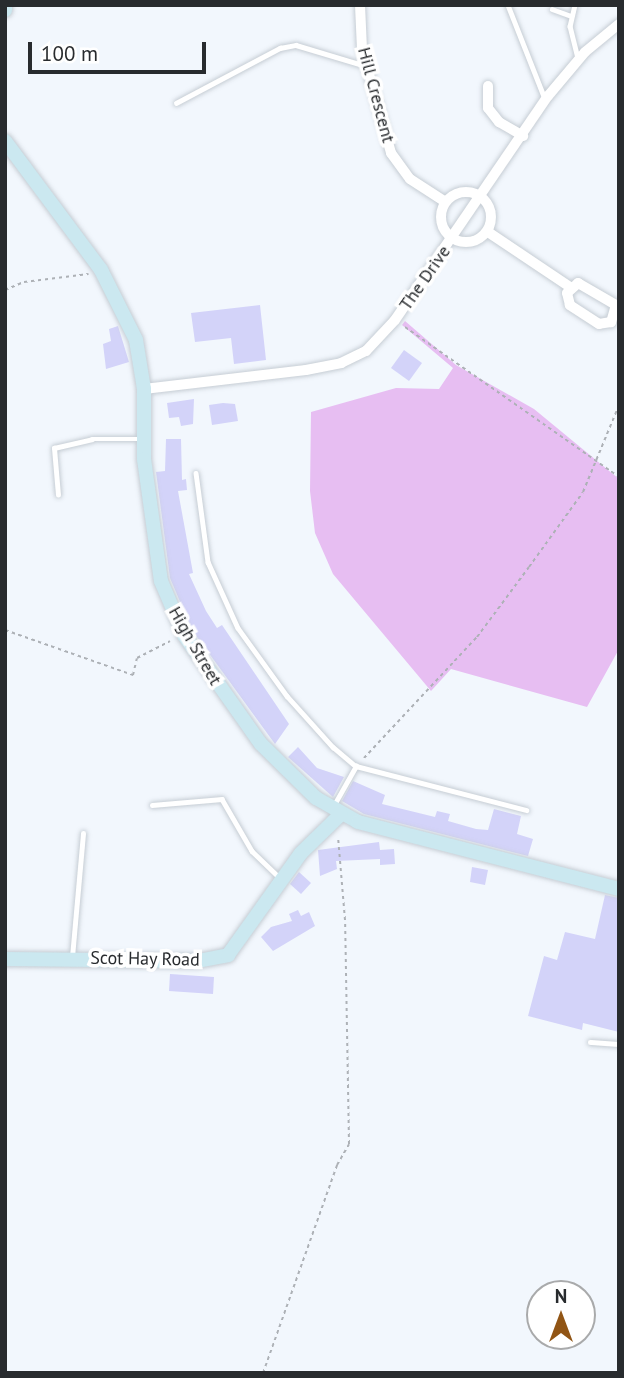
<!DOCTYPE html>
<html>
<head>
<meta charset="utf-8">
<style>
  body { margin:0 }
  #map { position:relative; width:624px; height:1378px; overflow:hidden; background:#f2f7fd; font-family:"PT Sans",sans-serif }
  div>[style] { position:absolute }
  .green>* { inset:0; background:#e7bef2 }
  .building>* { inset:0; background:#d3d3f9 }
  .path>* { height:2px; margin-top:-1px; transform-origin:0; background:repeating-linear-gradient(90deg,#adb1b6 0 3.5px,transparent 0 7px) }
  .roads { filter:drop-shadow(0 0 2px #c6cdd4) drop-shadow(0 0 2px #c6cdd4) }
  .lane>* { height:4.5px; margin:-2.25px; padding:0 2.25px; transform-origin:2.25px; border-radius:2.25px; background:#fff }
  .street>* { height:10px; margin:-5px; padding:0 5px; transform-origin:5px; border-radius:5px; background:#fff }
  .street>.ring { margin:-5px; padding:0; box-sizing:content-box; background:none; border:10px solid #fff; border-radius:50% }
  .secondary>* { height:14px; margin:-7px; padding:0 7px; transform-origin:7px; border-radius:7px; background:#cbe8f0 }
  span { translate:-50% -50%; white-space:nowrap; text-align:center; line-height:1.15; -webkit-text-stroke:7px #fff; paint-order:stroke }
  .street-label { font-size:18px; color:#282b2e }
  .frame { position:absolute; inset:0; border:7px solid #282b2e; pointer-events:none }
  .north { position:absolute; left:526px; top:1280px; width:70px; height:70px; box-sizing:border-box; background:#fff; border:2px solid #a9aaab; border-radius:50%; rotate:0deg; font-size:19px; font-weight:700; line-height:28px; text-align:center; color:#282b2e }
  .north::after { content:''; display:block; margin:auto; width:24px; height:32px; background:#915515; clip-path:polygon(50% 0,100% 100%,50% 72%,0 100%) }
  .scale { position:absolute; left:28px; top:42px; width:178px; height:32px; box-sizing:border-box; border:4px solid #282b2e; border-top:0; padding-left:9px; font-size:21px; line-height:24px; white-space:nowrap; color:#282b2e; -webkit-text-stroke:5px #fff; paint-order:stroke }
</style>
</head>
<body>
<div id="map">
  <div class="green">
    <i style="clip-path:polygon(405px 321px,456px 365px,534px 409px,619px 479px,619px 649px,587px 707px,451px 669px,431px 691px,333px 574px,315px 533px,310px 491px,311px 412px,396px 388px,439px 389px,453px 368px,402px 325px)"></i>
  </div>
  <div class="building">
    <i style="clip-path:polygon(260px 305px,266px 360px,234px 364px,231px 338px,195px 342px,191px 313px)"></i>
    <i style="clip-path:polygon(118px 326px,129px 362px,106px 369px,103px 344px,111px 341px,109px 329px)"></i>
    <i style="clip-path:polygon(404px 350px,422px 363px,409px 381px,391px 368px)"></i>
    <i style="clip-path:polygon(194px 399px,193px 424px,181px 426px,179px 417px,169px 418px,167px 403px)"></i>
    <i style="clip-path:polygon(223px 403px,235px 404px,238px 421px,212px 425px,209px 405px)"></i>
    <i style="clip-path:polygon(166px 439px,181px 439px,182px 480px,186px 479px,187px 490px,178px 491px,193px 573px,189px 574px,206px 611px,217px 628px,222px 625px,289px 724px,275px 744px,192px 630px,170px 578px,156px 472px,165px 471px)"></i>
    <i style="clip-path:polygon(298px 747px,317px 768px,344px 777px,333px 797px,288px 757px)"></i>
    <i style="clip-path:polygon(353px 781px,385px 795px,382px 804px,435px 817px,437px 811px,450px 814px,448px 821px,476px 829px,488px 830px,494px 809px,521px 816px,517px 834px,533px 839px,528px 856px,364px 814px,342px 801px)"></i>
    <i style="clip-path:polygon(379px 842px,380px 850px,394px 849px,395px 864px,380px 865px,380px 859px,336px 861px,337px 869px,320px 876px,318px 850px)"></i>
    <i style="clip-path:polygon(472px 867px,488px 870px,485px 885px,470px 882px)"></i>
    <i style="clip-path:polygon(299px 872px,311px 883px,301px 894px,290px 884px)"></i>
    <i style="clip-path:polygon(605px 895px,619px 898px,619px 1032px,583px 1023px,582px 1030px,528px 1016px,544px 956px,557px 960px,565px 932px,595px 939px)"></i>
    <i style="clip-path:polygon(298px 910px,301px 916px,309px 912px,315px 926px,273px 951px,261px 937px,271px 927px,292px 921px,289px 914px)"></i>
    <i style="clip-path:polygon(170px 974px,214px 977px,213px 994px,169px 991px)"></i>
  </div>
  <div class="path">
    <i style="left:5px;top:290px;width:21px;rotate:-23deg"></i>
    <i style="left:24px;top:282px;width:65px;rotate:-7deg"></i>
    <i style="left:405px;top:327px;width:261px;rotate:35deg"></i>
    <i style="left:5px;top:630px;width:136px;rotate:19.4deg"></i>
    <i style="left:133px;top:675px;width:17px;rotate:-77deg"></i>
    <i style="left:137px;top:658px;width:37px;rotate:-27deg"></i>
    <i style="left:364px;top:758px;width:166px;rotate:-47deg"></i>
    <i style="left:477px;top:637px;width:87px;rotate:-53.4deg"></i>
    <i style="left:529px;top:567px;width:92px;rotate:-54.2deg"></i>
    <i style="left:583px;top:492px;width:94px;rotate:-67.5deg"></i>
    <i style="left:263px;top:1373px;width:221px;rotate:-70.4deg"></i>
    <i style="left:337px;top:1165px;width:24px;rotate:-60deg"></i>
    <i style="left:349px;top:1144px;width:224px;rotate:-91deg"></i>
    <i style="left:345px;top:920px;width:84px;rotate:-94.8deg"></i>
  </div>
  <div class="roads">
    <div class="lane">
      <i style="left:508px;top:5px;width:101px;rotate:68.5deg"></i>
      <i style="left:575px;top:5px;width:22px;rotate:103deg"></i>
      <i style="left:570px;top:26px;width:34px;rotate:76deg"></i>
      <i style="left:552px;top:9px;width:20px;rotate:20deg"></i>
      <i style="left:176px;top:103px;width:118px;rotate:-27.9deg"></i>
      <i style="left:280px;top:48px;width:16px;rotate:-11deg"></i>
      <i style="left:296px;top:45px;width:73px;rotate:16.7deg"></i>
      <i style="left:196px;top:473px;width:90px;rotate:82.3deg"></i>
      <i style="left:208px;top:562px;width:72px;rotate:65.6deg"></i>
      <i style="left:238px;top:628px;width:84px;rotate:54.2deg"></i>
      <i style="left:287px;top:696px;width:69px;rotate:48deg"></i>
      <i style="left:333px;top:747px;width:30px;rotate:40deg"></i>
      <i style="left:356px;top:766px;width:176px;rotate:14.5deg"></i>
      <i style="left:58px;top:495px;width:47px;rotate:-94.9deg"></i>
      <i style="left:54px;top:448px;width:39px;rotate:-13deg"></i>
      <i style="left:92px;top:439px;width:50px"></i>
      <i style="left:152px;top:805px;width:70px;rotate:-4.9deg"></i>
      <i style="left:222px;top:799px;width:60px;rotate:60deg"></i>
      <i style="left:252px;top:851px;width:40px;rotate:44deg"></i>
      <i style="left:334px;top:805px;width:45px;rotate:-60.6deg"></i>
      <i style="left:72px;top:957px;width:124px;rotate:-84.9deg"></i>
      <i style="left:590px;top:1042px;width:29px;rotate:4deg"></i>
    </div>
    <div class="street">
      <i style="left:360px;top:5px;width:44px;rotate:87.4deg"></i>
      <i style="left:362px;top:49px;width:108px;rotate:74.4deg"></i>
      <i style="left:391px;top:153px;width:32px;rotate:54deg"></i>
      <i style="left:410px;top:179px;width:40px;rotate:32.9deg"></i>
      <i style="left:488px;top:86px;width:22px;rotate:90deg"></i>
      <i style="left:488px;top:108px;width:18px;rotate:52deg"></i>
      <i style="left:499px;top:122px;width:28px;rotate:30deg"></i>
      <i class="ring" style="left:441px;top:192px;width:40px;height:40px"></i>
      <i style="left:488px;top:232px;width:99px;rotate:33.9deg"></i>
      <i style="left:578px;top:283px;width:44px;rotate:30.1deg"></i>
      <i style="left:616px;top:305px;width:18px;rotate:106deg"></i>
      <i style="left:611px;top:322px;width:12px;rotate:171deg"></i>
      <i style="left:599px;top:324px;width:35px;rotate:-147deg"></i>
      <i style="left:570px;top:305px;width:12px;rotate:-104deg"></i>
      <i style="left:567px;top:293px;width:15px;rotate:-42deg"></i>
      <i style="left:144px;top:389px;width:163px;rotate:-6.7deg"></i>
      <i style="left:306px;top:370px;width:36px;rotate:-11deg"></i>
      <i style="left:341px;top:363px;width:28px;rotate:-26deg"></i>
      <i style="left:366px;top:351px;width:42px;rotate:-46.9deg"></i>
      <i style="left:395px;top:320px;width:271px;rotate:-55.7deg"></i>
      <i style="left:548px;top:96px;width:57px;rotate:-49.9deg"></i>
      <i style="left:585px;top:52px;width:44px;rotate:-39.5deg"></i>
    </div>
    <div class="secondary">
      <i style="left:5px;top:10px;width:5px;rotate:-90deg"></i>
      <i style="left:5px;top:141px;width:161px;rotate:53.3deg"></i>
      <i style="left:101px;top:270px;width:78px;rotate:63.4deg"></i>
      <i style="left:136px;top:340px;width:50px;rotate:80.7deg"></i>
      <i style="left:144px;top:389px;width:70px;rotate:90deg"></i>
      <i style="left:144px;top:459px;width:123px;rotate:82.1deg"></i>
      <i style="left:161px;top:581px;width:59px;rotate:66.9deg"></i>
      <i style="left:184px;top:635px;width:133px;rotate:54.8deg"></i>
      <i style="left:261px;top:744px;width:77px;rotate:44.5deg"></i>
      <i style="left:316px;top:798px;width:48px;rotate:29.7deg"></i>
      <i style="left:358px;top:822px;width:269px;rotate:14.4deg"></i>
      <i style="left:5px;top:959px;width:193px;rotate:0.6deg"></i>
      <i style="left:198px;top:961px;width:31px;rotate:-11deg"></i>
      <i style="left:228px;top:955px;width:125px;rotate:-54.4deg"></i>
      <i style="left:301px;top:853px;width:56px;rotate:-44.3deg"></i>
    </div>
  </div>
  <div class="street-label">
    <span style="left:376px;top:95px;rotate:75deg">Hill Crescent</span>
    <span style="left:425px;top:278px;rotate:-55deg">The Drive</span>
    <span style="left:195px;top:646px;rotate:60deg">High Street</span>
    <span style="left:145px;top:959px;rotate:1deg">Scot Hay Road</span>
  </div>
  <div class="frame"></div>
  <div class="north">N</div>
  <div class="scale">100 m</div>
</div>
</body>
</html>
